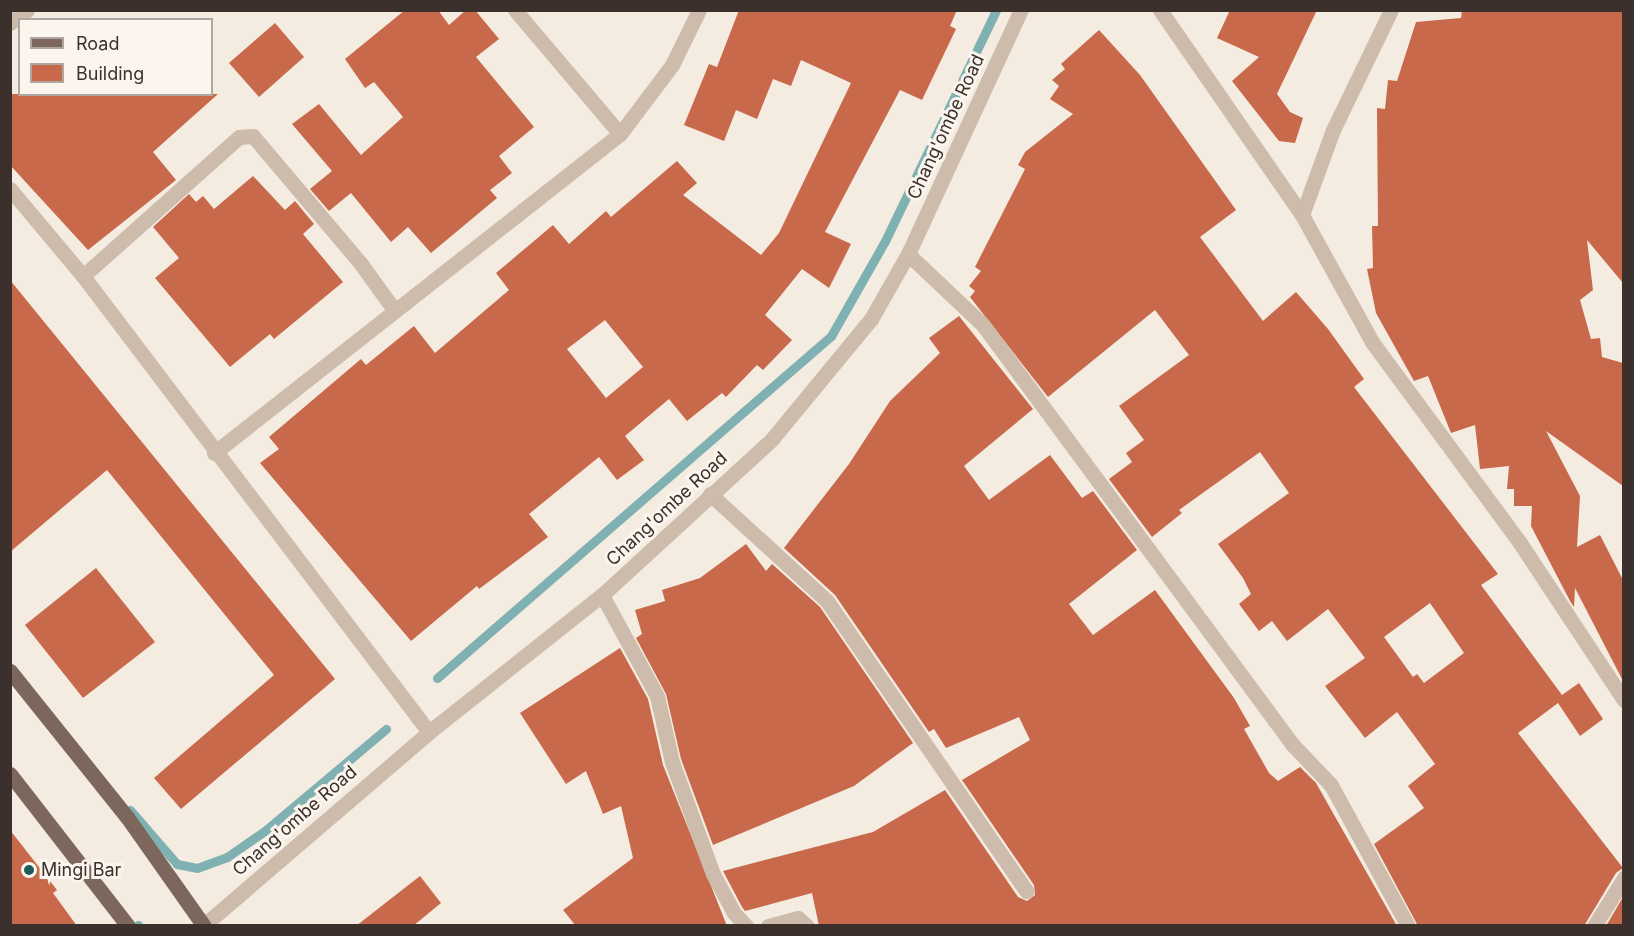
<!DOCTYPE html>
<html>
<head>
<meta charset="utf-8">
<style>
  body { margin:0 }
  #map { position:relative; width:1634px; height:936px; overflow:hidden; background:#f4ebe1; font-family:Inter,sans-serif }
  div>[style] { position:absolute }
  .stream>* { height:9px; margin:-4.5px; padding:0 4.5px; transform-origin:4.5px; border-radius:4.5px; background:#7fb0b2 }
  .building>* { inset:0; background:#c8694b }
  .minor>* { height:15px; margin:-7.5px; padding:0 7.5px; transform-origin:7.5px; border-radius:7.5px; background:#cdbbac }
  .major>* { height:15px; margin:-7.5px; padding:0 7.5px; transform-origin:7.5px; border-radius:7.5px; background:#7d675c }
  .dots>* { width:16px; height:16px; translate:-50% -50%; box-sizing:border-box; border:3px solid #fbf5ee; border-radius:50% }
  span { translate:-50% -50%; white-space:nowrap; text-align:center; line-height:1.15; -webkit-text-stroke:6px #fbf5ee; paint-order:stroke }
  .street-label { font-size:18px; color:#3b302b }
  .poi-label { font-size:18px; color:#3b302b }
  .left { translate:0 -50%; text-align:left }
  .frame { position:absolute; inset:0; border:12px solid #3b302b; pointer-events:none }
  .legend { position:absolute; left:18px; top:18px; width:195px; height:78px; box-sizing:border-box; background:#fbf5ee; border:2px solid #aea6a0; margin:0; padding:8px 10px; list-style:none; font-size:18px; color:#3b302b }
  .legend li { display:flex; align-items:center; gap:12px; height:30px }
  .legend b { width:30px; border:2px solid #aea6a0 }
</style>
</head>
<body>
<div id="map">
  <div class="stream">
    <i style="left:437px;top:678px;width:522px;rotate:-40.96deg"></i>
    <i style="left:831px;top:336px;width:109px;rotate:-60.4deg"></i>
    <i style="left:885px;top:241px;width:256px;rotate:-64.3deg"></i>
    <i style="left:130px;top:810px;width:72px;rotate:49deg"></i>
    <i style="left:177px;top:864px;width:20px;rotate:11deg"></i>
    <i style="left:197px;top:868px;width:32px;rotate:-20deg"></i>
    <i style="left:227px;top:857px;width:47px;rotate:-34.7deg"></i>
    <i style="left:266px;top:830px;width:157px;rotate:-40.1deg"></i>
    <i style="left:138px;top:925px;width:1px;rotate:90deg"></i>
  </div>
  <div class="building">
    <i style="clip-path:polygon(405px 10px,438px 10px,449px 25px,466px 10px,475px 10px,499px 39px,476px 57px,534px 127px,499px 156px,512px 173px,490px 190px,497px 198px,431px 253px,408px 227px,391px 242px,351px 193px,329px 211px,310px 189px,332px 171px,292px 124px,319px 104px,361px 155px,403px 117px,374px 82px,365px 88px,345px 59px)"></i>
    <i style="clip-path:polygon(evenodd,739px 10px,957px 10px,950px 26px,956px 29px,922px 100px,900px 90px,825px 232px,851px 244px,829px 288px,802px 269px,765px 315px,792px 340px,763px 370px,757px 365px,726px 397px,722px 393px,687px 421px,669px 399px,625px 436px,644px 460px,617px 480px,599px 457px,529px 514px,548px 537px,479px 589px,477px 586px,411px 641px,260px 463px,279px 449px,269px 437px,361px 359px,366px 365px,414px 326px,435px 353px,509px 290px,496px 273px,553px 225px,569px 244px,606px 211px,611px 217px,677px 161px,697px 183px,683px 195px,761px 255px,779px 233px,851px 83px,801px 60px,791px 86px,773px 79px,757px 119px,736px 110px,724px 141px,684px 125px,709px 64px,717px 67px,739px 10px,605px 320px,643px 367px,606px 398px,567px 349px,605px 320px)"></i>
    <i style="clip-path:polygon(1230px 10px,1317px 10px,1277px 94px,1290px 112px,1303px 118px,1295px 143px,1279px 141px,1232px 81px,1259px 57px,1217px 38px)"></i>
    <i style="clip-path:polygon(1462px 10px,1623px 10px,1623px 283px,1587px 240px,1593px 290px,1580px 300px,1591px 339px,1600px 338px,1602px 357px,1623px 363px,1623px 486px,1546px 431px,1580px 496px,1577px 547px,1600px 535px,1623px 580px,1623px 681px,1575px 588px,1574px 607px,1570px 601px,1531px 526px,1532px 506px,1514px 506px,1514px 489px,1507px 489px,1509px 466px,1480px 469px,1475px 425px,1451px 433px,1428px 376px,1414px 381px,1376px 313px,1367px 269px,1373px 268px,1372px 226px,1378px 226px,1377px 108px,1385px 109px,1388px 80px,1397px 81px,1416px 22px,1461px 18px)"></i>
    <i style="clip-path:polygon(275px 23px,304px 57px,259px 97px,229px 63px)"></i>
    <i style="clip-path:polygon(evenodd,1099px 30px,1140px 75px,1236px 210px,1200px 237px,1263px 321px,1296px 292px,1328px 329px,1364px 379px,1354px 387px,1498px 574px,1481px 585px,1562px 695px,1579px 683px,1603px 719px,1580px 736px,1558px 703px,1518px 733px,1623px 868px,1616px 873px,1584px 926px,1418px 926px,1374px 844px,1424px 808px,1408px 786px,1435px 764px,1397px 712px,1365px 738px,1325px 686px,1365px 658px,1328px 609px,1287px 641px,1272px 621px,1259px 631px,1239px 604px,1251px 594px,1243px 578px,1218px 544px,1289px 493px,1260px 452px,1179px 510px,1182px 513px,1152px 537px,1109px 479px,1132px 462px,1126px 453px,1144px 440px,1119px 406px,1189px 355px,1155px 310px,1048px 397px,970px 297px,975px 291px,969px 286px,981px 271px,975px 267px,1025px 169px,1018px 165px,1025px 152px,1073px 114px,1050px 99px,1059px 86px,1052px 80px,1065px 69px,1061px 64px,1099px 30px,1430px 603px,1464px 653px,1424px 683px,1417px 674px,1413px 677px,1384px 637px,1430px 603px)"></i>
    <i style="clip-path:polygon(10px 94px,218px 94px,153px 152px,176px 180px,88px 250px,10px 165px)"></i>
    <i style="clip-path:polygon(253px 176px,285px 210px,295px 201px,314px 224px,303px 234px,343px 282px,274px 339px,270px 334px,230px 367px,155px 278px,179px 258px,153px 227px,189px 194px,196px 202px,203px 196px,214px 209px)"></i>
    <i style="clip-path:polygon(10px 280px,335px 679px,181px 809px,154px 778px,274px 675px,107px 470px,10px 552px)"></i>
    <i style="clip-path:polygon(959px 316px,1033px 409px,964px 466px,989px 500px,1050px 455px,1082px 498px,1093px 491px,1137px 550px,1069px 604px,1093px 635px,1155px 590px,1234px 698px,1250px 726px,1244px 729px,1269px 773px,1278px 781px,1300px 767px,1316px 783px,1397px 926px,819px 926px,812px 893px,745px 911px,742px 907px,723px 871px,873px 832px,945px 790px,1018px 897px,1027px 901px,1035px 895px,1034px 885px,962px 780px,1030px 740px,1019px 717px,946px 748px,934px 729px,929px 732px,835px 595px,784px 548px,849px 464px,890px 401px,940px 353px,929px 338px)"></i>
    <i style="clip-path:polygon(746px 544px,766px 571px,772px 564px,820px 607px,913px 743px,854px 786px,713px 845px,681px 759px,666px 694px,636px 638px,642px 634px,635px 610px,665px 601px,662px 590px,700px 578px)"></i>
    <i style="clip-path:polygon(96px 568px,155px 642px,83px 698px,25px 625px)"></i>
    <i style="clip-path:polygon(620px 648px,648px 699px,663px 765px,727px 926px,576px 926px,563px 910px,633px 858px,621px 806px,603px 814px,586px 771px,566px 784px,520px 713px)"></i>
    <i style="clip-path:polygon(10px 830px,57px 890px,53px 893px,77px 926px,10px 926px)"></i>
    <i style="clip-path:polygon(420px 876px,441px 903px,413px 926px,356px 926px)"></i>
    <i style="clip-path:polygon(1623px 897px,1623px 926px,1606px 926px)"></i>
  </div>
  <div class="minor">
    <i style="left:515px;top:10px;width:162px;rotate:49.7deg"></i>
    <i style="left:1160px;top:10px;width:249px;rotate:55.3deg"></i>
    <i style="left:1302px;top:215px;width:145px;rotate:61.1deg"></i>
    <i style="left:1372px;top:342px;width:250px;rotate:53.6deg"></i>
    <i style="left:1520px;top:543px;width:188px;rotate:56.5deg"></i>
    <i style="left:10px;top:23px;width:21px;rotate:-37deg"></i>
    <i style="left:10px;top:189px;width:114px;rotate:50deg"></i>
    <i style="left:83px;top:276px;width:572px;rotate:52.81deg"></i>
    <i style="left:1302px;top:215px;width:90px;rotate:-70deg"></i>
    <i style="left:1333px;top:130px;width:133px;rotate:-64.2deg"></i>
    <i style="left:908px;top:254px;width:103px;rotate:43.4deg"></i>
    <i style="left:983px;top:325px;width:521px;rotate:53.59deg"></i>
    <i style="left:1292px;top:744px;width:57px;rotate:46.4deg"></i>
    <i style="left:1331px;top:785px;width:161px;rotate:61.4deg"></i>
    <i style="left:83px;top:276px;width:209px;rotate:-41.7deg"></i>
    <i style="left:239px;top:137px;width:14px;rotate:-4deg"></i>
    <i style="left:253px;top:136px;width:167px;rotate:49.8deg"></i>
    <i style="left:361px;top:264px;width:58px;rotate:54.1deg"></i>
    <i style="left:214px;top:453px;width:516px;rotate:-38.16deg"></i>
    <i style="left:620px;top:134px;width:86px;rotate:-53deg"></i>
    <i style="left:672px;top:65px;width:61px;rotate:-63.9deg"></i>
    <i style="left:710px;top:494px;width:159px;rotate:42.4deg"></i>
    <i style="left:827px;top:601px;width:352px;rotate:55.5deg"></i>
    <i style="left:602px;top:595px;width:115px;rotate:61.4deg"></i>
    <i style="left:657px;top:696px;width:68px;rotate:77.2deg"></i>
    <i style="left:672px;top:762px;width:119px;rotate:69.9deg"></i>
    <i style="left:713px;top:874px;width:44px;rotate:61.7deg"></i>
    <i style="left:734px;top:913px;width:18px;rotate:47deg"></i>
    <i style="left:203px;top:926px;width:298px;rotate:-40.6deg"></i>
    <i style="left:429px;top:732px;width:221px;rotate:-38.4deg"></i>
    <i style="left:602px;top:595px;width:231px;rotate:-42.5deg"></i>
    <i style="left:772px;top:439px;width:156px;rotate:-50.5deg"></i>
    <i style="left:871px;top:319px;width:75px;rotate:-60.4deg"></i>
    <i style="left:908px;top:254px;width:269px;rotate:-65.2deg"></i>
    <i style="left:768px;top:926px;width:31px;rotate:-15deg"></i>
    <i style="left:798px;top:918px;width:12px;rotate:42deg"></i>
    <i style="left:1594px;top:926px;width:57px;rotate:-58deg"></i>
  </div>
  <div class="major">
    <i style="left:10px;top:671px;width:187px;rotate:51.3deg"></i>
    <i style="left:127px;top:817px;width:133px;rotate:54.8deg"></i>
    <i style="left:10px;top:774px;width:192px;rotate:52.2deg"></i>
  </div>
  <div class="dots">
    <i style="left:29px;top:870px;background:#1f5a5e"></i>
  </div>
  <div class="street-label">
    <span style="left:946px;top:127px;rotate:-65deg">Chang'ombe Road</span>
    <span style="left:667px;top:509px;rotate:-43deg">Chang'ombe Road</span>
    <span style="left:295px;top:821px;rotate:-41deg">Chang'ombe Road</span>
  </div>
  <div class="poi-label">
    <span class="left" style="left:41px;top:870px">Mingi Bar</span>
  </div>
  <div class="frame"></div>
  <ul class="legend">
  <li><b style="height:8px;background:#7d675c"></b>Road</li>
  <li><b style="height:16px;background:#c8694b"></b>Building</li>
  </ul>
</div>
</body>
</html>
